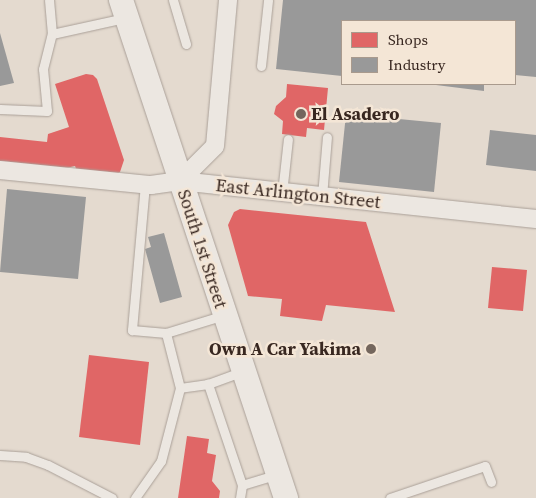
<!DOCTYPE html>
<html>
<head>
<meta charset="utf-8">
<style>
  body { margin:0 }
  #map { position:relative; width:536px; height:498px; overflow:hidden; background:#e4dacf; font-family:"Source Serif 4",serif }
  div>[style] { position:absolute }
  .shops>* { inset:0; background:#e06666 }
  .industry>* { inset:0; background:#999 }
  .roads { filter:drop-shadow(0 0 1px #aaa098) drop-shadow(0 0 1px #aaa098) }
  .service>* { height:9px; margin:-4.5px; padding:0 4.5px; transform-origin:4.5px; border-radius:4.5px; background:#ece7e1 }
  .minor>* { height:18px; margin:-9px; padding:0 9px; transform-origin:9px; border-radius:9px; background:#ece7e1 }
  .secondary>* { height:24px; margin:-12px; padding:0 12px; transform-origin:12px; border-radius:12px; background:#ece7e1 }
  .dots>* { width:14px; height:14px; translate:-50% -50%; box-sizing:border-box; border:2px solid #f4e6d6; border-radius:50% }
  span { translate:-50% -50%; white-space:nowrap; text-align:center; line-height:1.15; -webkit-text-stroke:5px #f4e6d6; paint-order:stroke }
  .poi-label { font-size:18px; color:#382720; font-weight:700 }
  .left { translate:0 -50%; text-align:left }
  .right { translate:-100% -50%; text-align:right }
  .street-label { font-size:18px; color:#382720 }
  .legend { position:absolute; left:341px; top:20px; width:175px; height:65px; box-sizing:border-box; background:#f4e6d6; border:1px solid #a99a8d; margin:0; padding:6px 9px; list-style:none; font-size:15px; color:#382720 }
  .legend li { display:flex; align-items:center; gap:10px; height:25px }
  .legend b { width:25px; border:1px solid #a99a8d }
</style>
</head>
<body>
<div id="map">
  <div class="shops">
    <i style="clip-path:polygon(86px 74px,93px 75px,97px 79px,124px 160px,120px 172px,116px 174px,77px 171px,75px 166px,57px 170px,0 164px,0 137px,47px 142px,48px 134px,69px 127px,55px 84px)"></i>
    <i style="clip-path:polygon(287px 84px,328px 88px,324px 130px,307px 128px,306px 137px,282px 134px,283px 121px,274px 114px,276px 106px,286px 97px)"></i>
    <i style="clip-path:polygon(240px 209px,366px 222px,395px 312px,326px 305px,322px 321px,280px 316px,282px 299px,248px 296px,228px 225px,234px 212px)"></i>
    <i style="clip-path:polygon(492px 267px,527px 270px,523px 311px,488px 308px)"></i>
    <i style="clip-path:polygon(89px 355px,149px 362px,140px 445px,79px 437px)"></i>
    <i style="clip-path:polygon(187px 436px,209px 439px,207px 453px,216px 455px,212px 481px,220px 491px,219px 498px,178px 498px)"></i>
  </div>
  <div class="industry">
    <i style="clip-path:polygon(283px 0,536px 0,536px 77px,515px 75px,515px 21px,342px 21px,342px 76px,276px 69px)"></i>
    <i style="clip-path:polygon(0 33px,14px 83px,0 86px)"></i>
    <i style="clip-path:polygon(428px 84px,484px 84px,484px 91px)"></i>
    <i style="clip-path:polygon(346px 114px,441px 123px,434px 192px,339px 182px)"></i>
    <i style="clip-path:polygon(490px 130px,536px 135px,536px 171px,486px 165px)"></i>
    <i style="clip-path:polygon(7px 189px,86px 197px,78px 279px,0 272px)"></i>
    <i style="clip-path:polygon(164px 233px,182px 297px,160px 303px,145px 249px,151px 247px,148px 237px)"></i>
  </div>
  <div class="roads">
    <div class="service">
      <i style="left:173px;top:0;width:46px;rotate:73.5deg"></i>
      <i style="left:52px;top:34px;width:75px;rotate:-12.4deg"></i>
      <i style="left:261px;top:66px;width:66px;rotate:-83.9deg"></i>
      <i style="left:0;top:109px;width:47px;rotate:2.4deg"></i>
      <i style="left:47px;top:111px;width:42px;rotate:-95.4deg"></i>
      <i style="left:43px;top:69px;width:36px;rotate:-76deg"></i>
      <i style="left:52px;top:34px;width:34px;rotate:-95deg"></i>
      <i style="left:145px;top:184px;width:147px;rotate:95.1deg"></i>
      <i style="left:132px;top:330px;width:34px;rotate:5deg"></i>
      <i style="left:282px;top:193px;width:54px;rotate:-83.7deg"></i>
      <i style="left:322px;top:196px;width:59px;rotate:-85.2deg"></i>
      <i style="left:208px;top:384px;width:28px;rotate:172deg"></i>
      <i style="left:180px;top:388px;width:57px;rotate:-104.3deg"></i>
      <i style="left:166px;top:333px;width:61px;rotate:-17.2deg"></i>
      <i style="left:0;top:455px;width:26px;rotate:4deg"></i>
      <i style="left:26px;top:457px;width:23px;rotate:20deg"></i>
      <i style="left:48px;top:465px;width:72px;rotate:27.3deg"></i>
      <i style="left:242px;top:485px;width:107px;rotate:-108.6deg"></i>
      <i style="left:208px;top:384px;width:37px;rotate:-20deg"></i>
      <i style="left:135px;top:498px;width:45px;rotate:-54.9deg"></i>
      <i style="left:161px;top:461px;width:75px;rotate:-75.4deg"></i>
      <i style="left:240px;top:498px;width:13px;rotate:-81deg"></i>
      <i style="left:242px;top:485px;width:37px;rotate:-17deg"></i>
      <i style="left:390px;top:498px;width:100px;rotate:-18.6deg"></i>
      <i style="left:485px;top:466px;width:17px;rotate:69deg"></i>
    </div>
    <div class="minor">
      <i style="left:0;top:170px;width:152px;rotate:5.7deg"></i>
      <i style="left:151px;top:185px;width:29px;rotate:-8deg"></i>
      <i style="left:180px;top:181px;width:358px;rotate:6.1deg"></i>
      <i style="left:180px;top:181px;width:49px;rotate:-45deg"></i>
      <i style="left:215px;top:146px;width:147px;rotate:-84.9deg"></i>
    </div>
    <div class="secondary">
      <i style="left:121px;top:0;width:525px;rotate:71.67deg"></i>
    </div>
  </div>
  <div class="dots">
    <i style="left:301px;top:114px;background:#74665d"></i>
    <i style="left:371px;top:349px;background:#74665d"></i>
  </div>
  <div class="poi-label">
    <span class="left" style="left:311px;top:114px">El Asadero</span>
    <span class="right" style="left:361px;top:349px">Own A Car Yakima</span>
  </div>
  <div class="street-label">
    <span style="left:298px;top:194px;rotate:6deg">East Arlington Street</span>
    <span style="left:202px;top:249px;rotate:72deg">South 1st Street</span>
  </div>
  <ul class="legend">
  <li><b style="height:14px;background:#e06666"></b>Shops</li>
  <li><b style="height:14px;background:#999"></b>Industry</li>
  </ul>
</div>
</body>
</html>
